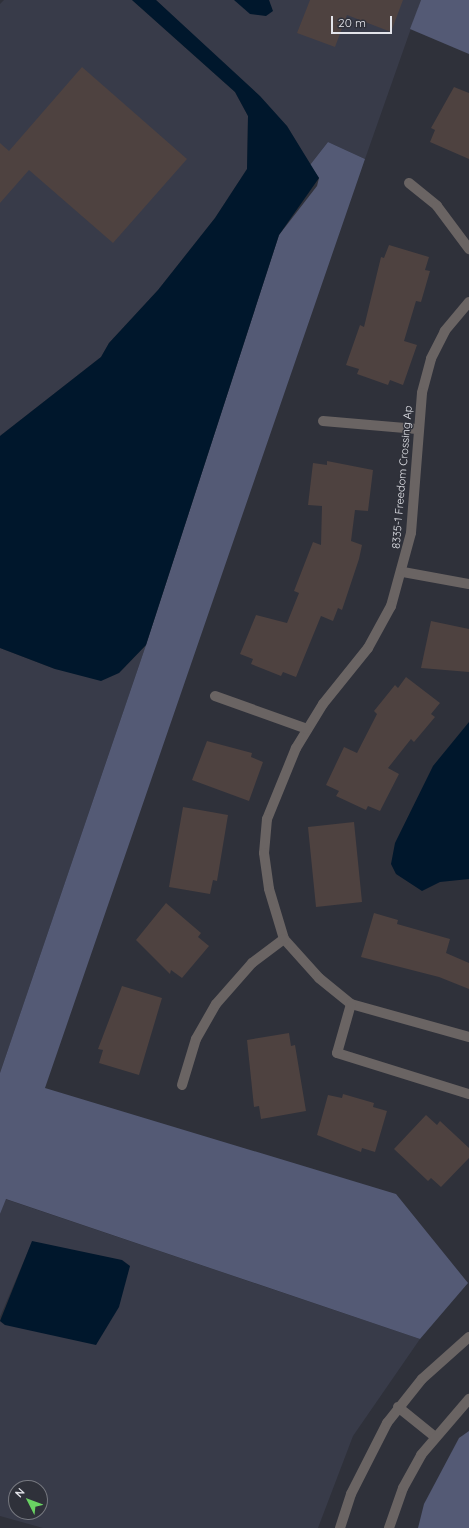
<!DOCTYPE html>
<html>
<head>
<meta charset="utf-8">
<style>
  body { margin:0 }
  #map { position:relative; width:469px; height:1528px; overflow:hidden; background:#2f313a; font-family:Quicksand,sans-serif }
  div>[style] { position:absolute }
  .built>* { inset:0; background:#383b49 }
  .green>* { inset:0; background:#545a75 }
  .water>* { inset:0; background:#00172c }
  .building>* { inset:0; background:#4e4240 }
  .minor>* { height:10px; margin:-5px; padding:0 5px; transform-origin:5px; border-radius:5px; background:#6a6463 }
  span { translate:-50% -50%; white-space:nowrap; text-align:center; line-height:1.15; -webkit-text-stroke:3px #2f313a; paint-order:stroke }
  .street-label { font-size:11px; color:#e3e4ea }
  .north { position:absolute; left:8px; top:1480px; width:40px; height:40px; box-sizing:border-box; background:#2f313a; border:1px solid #777980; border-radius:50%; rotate:312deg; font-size:11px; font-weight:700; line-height:16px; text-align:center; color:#e3e4ea }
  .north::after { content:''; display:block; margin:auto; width:14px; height:18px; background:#6ad363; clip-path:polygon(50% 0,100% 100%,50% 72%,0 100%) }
  .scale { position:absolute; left:331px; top:16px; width:61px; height:18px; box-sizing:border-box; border:2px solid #e3e4ea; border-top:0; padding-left:5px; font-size:12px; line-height:14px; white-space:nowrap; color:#e3e4ea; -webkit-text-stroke:3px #2f313a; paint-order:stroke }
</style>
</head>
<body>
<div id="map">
  <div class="built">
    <i style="clip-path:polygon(4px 0,132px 0,235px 92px,248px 116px,247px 169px,215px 218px,158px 290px,109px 343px,101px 357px,0 436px,0 4px)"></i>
    <i style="clip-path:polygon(156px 0,421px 0,365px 159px,328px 142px,310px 165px,287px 126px)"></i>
    <i style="clip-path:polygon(146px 645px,0 1073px,0 648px,55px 669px,119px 673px)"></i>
    <i style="clip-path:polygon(evenodd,5px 1199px,420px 1339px,353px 1436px,318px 1528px,43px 1528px,0 1516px,0 1321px,5px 1325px,32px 1242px,0 1317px,0 1214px,5px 1199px,16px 1488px,40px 1488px,40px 1512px,16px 1512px,16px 1488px)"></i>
  </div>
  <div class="green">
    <i style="clip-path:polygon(421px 0,469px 0,469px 54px,410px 29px)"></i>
    <i style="clip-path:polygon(328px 142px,365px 159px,45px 1088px,396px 1194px,468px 1283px,420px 1339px,6px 1199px,0 1214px,0 1073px,146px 645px,279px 235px,317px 186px,319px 178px,310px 165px)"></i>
    <i style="clip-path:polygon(469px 1431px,469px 1528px,418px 1528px,424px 1504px,459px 1438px)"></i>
  </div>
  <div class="water">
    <i style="clip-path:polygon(132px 0,156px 0,260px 96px,287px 126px,319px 178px,279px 235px,146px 645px,119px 673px,101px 681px,55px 669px,0 648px,0 436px,101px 357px,109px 343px,158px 290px,215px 218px,247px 169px,248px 116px,235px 92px)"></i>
    <i style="clip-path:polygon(234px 0,269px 0,273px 11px,266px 16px,250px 14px)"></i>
    <i style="clip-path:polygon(469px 722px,469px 879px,440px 882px,422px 891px,396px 874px,391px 864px,395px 843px,433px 766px)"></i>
    <i style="clip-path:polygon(32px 1241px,122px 1260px,130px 1266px,119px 1307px,96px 1345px,5px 1325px,0 1321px)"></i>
  </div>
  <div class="building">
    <i style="clip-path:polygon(310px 0,403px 0,391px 32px,347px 15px,335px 47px,297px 33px)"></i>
    <i style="clip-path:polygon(82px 67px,187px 159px,113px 243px,29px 170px,0 203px,0 143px,9px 151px)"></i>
    <i style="clip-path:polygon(454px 87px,469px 93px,469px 159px,430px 142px,435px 130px,431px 128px)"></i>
    <i style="clip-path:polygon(389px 245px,429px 257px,425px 270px,430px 271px,421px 302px,416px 301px,404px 341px,417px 345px,403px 385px,390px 380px,388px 385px,357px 374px,359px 369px,346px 365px,360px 325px,364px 327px,381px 257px,384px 258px)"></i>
    <i style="clip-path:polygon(327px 461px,373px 470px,368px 511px,355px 510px,351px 541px,362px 545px,359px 559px,342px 610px,338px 608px,333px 621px,321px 616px,296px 677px,283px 672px,281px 676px,251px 664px,253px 659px,240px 654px,256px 615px,287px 623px,299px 593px,294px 591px,313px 542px,321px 545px,322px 506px,308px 505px,313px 463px,327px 465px)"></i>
    <i style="clip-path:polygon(431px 621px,469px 629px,469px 672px,421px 668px)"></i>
    <i style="clip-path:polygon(406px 677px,440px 703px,431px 714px,435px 717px,414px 742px,411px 739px,388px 768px,399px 774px,380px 811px,368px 806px,366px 810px,336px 796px,339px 791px,326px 785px,344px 747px,357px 753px,377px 714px,374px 711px,395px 685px,398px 688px)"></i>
    <i style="clip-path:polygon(207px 741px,252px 753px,251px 757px,263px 762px,249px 801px,192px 780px)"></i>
    <i style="clip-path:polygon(183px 807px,228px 815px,217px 881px,213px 880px,210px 894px,169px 887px)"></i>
    <i style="clip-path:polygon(354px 822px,362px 902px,316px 907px,308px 827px)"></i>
    <i style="clip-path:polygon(166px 903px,201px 933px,198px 937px,209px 946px,182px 978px,171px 970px,170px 974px,136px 940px)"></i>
    <i style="clip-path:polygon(374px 913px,398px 920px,397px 924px,450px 939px,446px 953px,469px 963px,469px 989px,439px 977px,361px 957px)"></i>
    <i style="clip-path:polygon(122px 986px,162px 998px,139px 1075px,99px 1063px,103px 1050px,98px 1049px)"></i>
    <i style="clip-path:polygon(289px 1033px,291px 1046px,295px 1045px,306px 1111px,261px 1119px,259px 1106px,254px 1107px,247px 1040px)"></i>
    <i style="clip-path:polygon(343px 1094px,374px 1103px,373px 1107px,387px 1111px,375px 1152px,362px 1148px,361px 1152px,317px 1135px,328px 1095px,342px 1098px)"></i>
    <i style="clip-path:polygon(426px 1115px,437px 1125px,440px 1121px,469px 1148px,469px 1158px,441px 1187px,431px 1178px,428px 1181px,394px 1149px)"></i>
  </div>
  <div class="minor">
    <i style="left:409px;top:183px;width:36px;rotate:39deg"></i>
    <i style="left:437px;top:206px;width:54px;rotate:53.3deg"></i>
    <i style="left:469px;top:302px;width:38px;rotate:130deg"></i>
    <i style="left:445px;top:331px;width:31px;rotate:117deg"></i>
    <i style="left:431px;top:359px;width:35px;rotate:105deg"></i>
    <i style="left:422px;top:393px;width:140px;rotate:94.5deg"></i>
    <i style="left:411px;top:533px;width:76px;rotate:105.3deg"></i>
    <i style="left:391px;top:606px;width:48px;rotate:118.7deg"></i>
    <i style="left:368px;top:648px;width:72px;rotate:128.8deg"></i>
    <i style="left:323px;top:704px;width:52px;rotate:121.5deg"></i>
    <i style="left:296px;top:748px;width:77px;rotate:112.2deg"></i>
    <i style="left:267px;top:819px;width:34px;rotate:95deg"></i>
    <i style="left:264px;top:853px;width:36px;rotate:82deg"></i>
    <i style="left:269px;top:889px;width:52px;rotate:73.3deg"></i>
    <i style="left:284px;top:939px;width:52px;rotate:48.1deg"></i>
    <i style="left:319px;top:978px;width:41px;rotate:39.1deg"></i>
    <i style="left:351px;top:1004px;width:123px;rotate:15.6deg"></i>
    <i style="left:323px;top:421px;width:94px;rotate:4.9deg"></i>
    <i style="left:403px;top:572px;width:67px;rotate:10.3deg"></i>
    <i style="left:215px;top:696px;width:98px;rotate:19.7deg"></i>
    <i style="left:351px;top:1004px;width:51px;rotate:105.9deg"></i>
    <i style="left:337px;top:1053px;width:138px;rotate:17.3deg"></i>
    <i style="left:182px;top:1085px;width:48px;rotate:-73.1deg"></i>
    <i style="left:196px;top:1039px;width:40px;rotate:-60.3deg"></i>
    <i style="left:216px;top:1004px;width:55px;rotate:-48.7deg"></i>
    <i style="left:252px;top:963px;width:40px;rotate:-37deg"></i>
    <i style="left:398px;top:1407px;width:46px;rotate:38.9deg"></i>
    <i style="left:340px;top:1528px;width:36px;rotate:-72deg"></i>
    <i style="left:351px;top:1494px;width:80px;rotate:-63.1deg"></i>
    <i style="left:387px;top:1423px;width:56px;rotate:-51.5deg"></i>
    <i style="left:422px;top:1379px;width:63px;rotate:-41.8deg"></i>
    <i style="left:389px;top:1528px;width:42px;rotate:-70.7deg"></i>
    <i style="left:403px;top:1488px;width:38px;rotate:-61deg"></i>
    <i style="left:421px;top:1455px;width:74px;rotate:-49.4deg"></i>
  </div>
  <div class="street-label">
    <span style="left:402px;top:477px;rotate:-85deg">8335-1 Freedom Crossing Ap</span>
  </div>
  <div class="north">N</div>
  <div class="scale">20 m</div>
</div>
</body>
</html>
